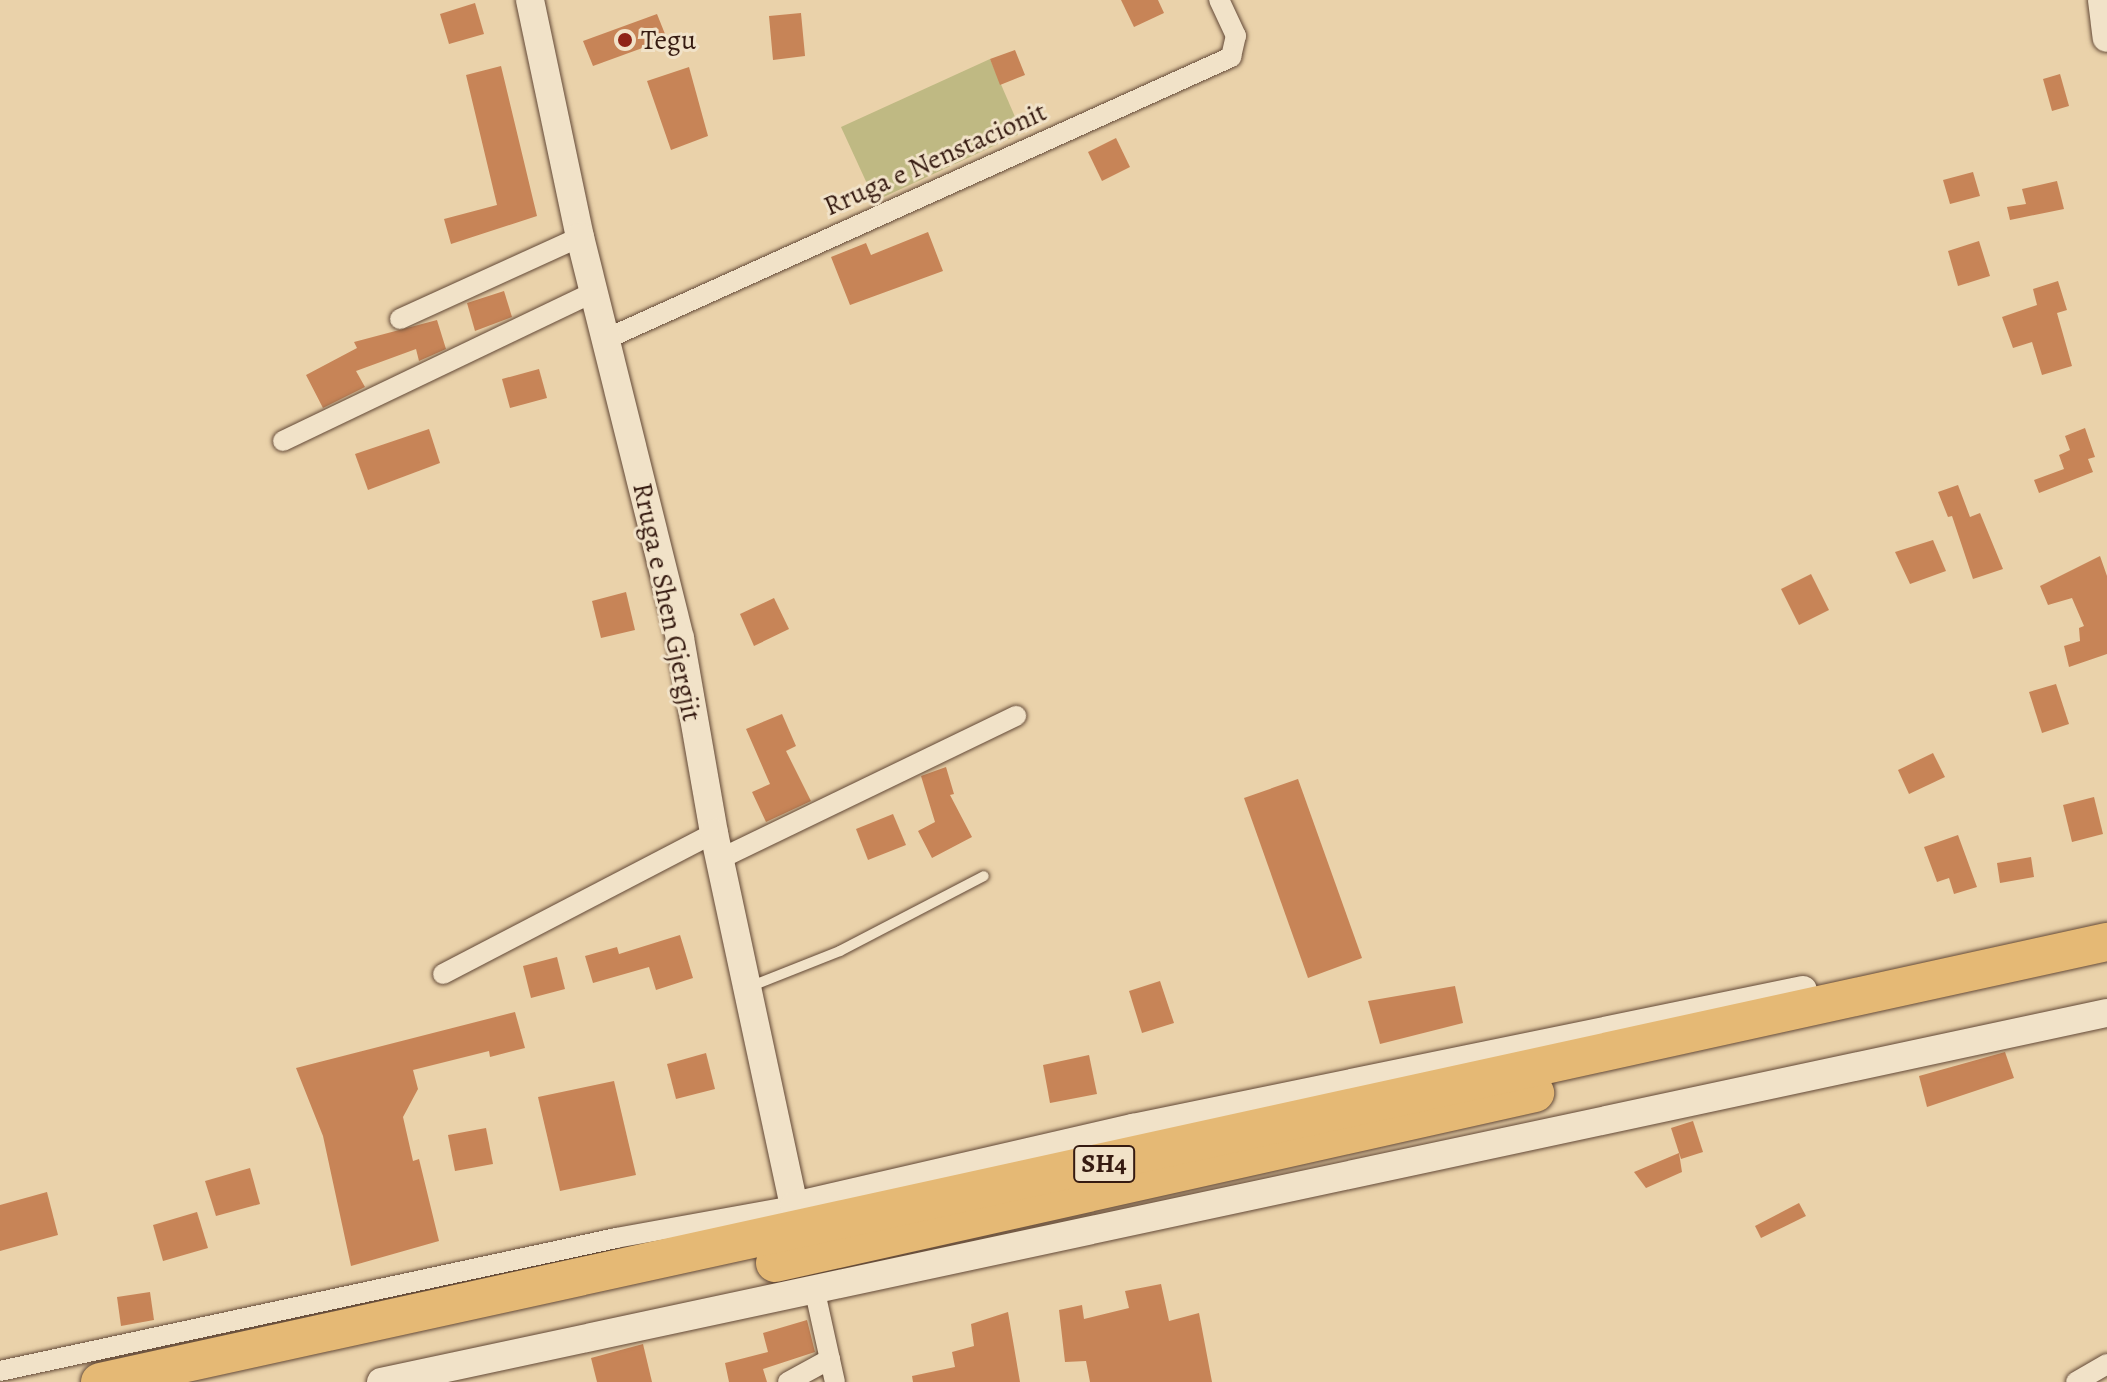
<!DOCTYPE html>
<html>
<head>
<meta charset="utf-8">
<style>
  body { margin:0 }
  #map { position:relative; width:2107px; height:1382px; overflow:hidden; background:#ead2aa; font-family:Alegreya,serif }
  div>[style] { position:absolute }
  .green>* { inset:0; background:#bfb983 }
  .building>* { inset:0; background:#c78457 }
  .roads { filter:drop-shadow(0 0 2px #634937) drop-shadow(0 0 2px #634937) }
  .lane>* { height:10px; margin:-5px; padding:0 5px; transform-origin:5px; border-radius:5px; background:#f1e2c8 }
  .street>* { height:20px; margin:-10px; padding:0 10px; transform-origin:10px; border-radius:10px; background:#f1e2c8 }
  .secondary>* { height:28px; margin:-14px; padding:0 14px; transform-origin:14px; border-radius:14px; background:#f1e2c8 }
  .highway>* { height:38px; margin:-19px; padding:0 19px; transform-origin:19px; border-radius:19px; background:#e5b975 }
  .dots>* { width:22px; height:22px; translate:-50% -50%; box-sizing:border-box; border:4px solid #f1e2c8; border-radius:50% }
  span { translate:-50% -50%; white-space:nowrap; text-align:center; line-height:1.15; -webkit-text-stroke:6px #f1e2c8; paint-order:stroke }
  .shield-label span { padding:2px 6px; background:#f1e2c8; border:2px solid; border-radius:6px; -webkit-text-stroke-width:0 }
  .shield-label { font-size:26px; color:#361b11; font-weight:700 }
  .poi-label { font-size:28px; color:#361b11 }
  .left { translate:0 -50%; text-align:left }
  .street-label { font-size:28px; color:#361b11 }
</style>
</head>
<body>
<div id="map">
  <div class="green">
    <i style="clip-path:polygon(990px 59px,1022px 133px,875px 201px,841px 127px)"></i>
  </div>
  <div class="building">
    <i style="clip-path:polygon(1121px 0,1158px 0,1164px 13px,1134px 27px)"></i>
    <i style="clip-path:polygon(475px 3px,484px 34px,449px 44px,440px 14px)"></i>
    <i style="clip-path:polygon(801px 13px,805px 56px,773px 60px,769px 16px)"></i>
    <i style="clip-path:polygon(657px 14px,667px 39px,593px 66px,583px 41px)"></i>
    <i style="clip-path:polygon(1015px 50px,1025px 75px,1000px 85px,990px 59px)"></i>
    <i style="clip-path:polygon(501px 66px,537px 216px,451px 244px,444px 219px,497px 205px,466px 75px)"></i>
    <i style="clip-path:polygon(689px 67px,708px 136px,671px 150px,647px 81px)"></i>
    <i style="clip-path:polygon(2060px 74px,2069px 106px,2052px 111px,2043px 79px)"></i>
    <i style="clip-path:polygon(1116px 138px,1130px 167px,1102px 181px,1088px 152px)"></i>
    <i style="clip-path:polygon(1973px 172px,1980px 196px,1950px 204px,1943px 180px)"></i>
    <i style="clip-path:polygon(2057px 181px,2064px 209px,2010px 220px,2007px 207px,2026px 204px,2022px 189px)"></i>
    <i style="clip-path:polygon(928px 232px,943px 271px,850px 305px,831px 257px,866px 243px,871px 255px)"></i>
    <i style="clip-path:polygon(1979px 241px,1990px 276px,1958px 286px,1948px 251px)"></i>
    <i style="clip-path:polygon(2058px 281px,2067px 310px,2057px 313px,2072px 366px,2042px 375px,2032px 342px,2013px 348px,2002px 317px,2037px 305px,2033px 289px)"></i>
    <i style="clip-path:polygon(504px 291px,512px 317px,475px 331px,467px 303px)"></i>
    <i style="clip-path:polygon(437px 320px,446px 349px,419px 361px,416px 349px,356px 371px,365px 387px,323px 408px,306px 375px,357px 348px,354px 342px)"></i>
    <i style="clip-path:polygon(539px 369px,547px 398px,510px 408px,502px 379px)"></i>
    <i style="clip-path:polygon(2085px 428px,2095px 457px,2088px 459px,2093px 472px,2039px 493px,2034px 480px,2064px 469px,2059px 455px,2070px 450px,2065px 436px)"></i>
    <i style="clip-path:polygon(429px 429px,440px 463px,368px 490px,355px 454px)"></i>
    <i style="clip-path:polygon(1958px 485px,1970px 517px,1980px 513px,2003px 569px,1973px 579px,1952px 516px,1948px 517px,1938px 492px)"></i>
    <i style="clip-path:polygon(1933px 540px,1946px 571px,1910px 584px,1895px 552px)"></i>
    <i style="clip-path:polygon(2100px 556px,2107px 576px,2107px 654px,2069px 667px,2064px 646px,2080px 641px,2079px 628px,2084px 626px,2072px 598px,2048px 605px,2040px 586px)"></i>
    <i style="clip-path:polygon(1811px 574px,1829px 610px,1799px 625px,1781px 589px)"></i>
    <i style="clip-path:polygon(626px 592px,635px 630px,601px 638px,592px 601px)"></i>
    <i style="clip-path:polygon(774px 598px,789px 629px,754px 646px,740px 614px)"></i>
    <i style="clip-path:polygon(2056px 684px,2069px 724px,2042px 733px,2029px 692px)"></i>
    <i style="clip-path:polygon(782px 714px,796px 746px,786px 751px,811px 801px,766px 822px,752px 792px,770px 784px,746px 729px)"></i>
    <i style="clip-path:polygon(1933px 753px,1945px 777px,1909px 794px,1898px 770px)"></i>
    <i style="clip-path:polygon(946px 767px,954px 794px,950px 795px,972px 837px,932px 858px,918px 831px,935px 822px,921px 776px)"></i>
    <i style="clip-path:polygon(1298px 779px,1362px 958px,1308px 978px,1244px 798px)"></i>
    <i style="clip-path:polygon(2094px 797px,2103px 834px,2072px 842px,2063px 805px)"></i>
    <i style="clip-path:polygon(893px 814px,906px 845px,868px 860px,856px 829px)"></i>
    <i style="clip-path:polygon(1958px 835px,1977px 887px,1954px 894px,1949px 878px,1937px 882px,1924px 847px)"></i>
    <i style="clip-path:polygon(2031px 857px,2034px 877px,2000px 883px,1997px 863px)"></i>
    <i style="clip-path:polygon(680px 935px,693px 978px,656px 990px,649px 967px,593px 983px,585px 956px,617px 947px,619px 954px)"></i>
    <i style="clip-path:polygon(557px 957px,565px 989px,531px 998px,523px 966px)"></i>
    <i style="clip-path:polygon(1160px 981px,1174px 1023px,1142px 1033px,1129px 991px)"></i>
    <i style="clip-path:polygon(1455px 986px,1463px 1023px,1380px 1044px,1368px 1001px)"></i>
    <i style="clip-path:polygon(515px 1012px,525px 1048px,490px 1057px,489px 1051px,413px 1070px,418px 1089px,403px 1117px,413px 1161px,419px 1159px,439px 1241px,351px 1266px,323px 1136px,296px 1068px)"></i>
    <i style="clip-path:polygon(2005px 1052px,2014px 1078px,1927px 1107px,1919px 1076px)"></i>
    <i style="clip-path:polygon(706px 1053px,715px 1089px,676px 1099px,667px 1064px)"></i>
    <i style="clip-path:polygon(1089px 1055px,1097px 1094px,1050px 1103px,1043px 1065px)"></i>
    <i style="clip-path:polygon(614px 1081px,636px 1175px,560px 1191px,538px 1097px)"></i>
    <i style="clip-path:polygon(1693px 1121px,1703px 1152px,1681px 1159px,1671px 1128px)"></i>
    <i style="clip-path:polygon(486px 1128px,493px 1164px,455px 1171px,448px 1135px)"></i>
    <i style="clip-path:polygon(1679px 1153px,1682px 1172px,1646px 1188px,1634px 1172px)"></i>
    <i style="clip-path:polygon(250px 1168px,260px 1204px,216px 1216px,205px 1181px)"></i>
    <i style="clip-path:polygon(47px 1192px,58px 1235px,0 1251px,0 1205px)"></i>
    <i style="clip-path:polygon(1799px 1203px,1806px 1216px,1761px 1238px,1755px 1226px)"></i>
    <i style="clip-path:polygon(197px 1212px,208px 1248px,163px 1261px,153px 1225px)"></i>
    <i style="clip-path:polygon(1161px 1284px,1169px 1321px,1199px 1313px,1212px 1382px,1090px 1382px,1086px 1361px,1065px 1362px,1059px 1310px,1082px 1305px,1084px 1319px,1129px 1308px,1125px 1291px)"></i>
    <i style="clip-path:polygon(150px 1292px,154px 1320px,121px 1326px,117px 1297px)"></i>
    <i style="clip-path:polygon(1008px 1312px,1020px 1382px,913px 1382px,912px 1376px,955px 1367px,952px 1352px,974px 1346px,971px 1324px)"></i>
    <i style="clip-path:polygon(807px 1320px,815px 1352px,763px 1369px,767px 1382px,729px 1382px,725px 1363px,768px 1352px,763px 1333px)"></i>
    <i style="clip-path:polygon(643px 1344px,652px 1382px,597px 1382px,591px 1358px)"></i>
  </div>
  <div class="roads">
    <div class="lane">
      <i style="left:749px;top:987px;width:98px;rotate:-21.6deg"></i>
      <i style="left:840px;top:951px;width:162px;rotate:-27.5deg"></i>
    </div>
    <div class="street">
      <i style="left:400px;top:319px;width:198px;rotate:-24.5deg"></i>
      <i style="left:606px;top:339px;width:686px;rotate:-24.28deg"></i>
      <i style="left:1231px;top:57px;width:22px;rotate:-77deg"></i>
      <i style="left:1236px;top:36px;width:40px;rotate:-115deg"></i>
      <i style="left:283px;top:441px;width:345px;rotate:-25.6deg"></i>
      <i style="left:720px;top:859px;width:329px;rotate:-25.8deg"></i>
      <i style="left:443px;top:974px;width:305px;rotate:-27.5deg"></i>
      <i style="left:815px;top:1292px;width:92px;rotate:77.5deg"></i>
      <i style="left:0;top:1371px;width:630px;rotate:-12.18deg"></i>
      <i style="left:616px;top:1238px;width:181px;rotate:-10.2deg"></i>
      <i style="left:788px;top:1382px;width:48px;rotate:-28.7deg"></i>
      <i style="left:2076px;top:1382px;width:36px;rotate:-30deg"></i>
    </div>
    <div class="secondary">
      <i style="left:530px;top:0;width:242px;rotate:78.1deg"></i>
      <i style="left:580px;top:237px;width:413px;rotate:76deg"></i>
      <i style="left:680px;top:638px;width:198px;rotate:80.1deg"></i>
      <i style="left:714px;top:833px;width:381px;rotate:77.9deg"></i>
      <i style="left:794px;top:1206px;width:348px;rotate:-13deg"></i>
      <i style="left:1133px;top:1128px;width:684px;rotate:-11.64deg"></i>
      <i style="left:2102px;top:0;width:38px;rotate:83deg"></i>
      <i style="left:381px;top:1382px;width:1765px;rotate:-12.07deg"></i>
    </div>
    <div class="highway">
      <i style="left:775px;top:1263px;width:779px;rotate:-12.61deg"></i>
      <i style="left:100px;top:1382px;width:2055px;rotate:-12.37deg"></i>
    </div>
  </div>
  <div class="dots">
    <i style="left:625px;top:40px;background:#8f2418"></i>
  </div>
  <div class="shield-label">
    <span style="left:1104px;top:1164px">SH4</span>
  </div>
  <div class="poi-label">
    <span class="left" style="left:641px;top:40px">Tegu</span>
  </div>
  <div class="street-label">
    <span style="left:935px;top:159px;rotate:-24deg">Rruga e Nenstacionit</span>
    <span style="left:667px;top:602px;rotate:78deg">Rruga e Shen Gjergjit</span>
  </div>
</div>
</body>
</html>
